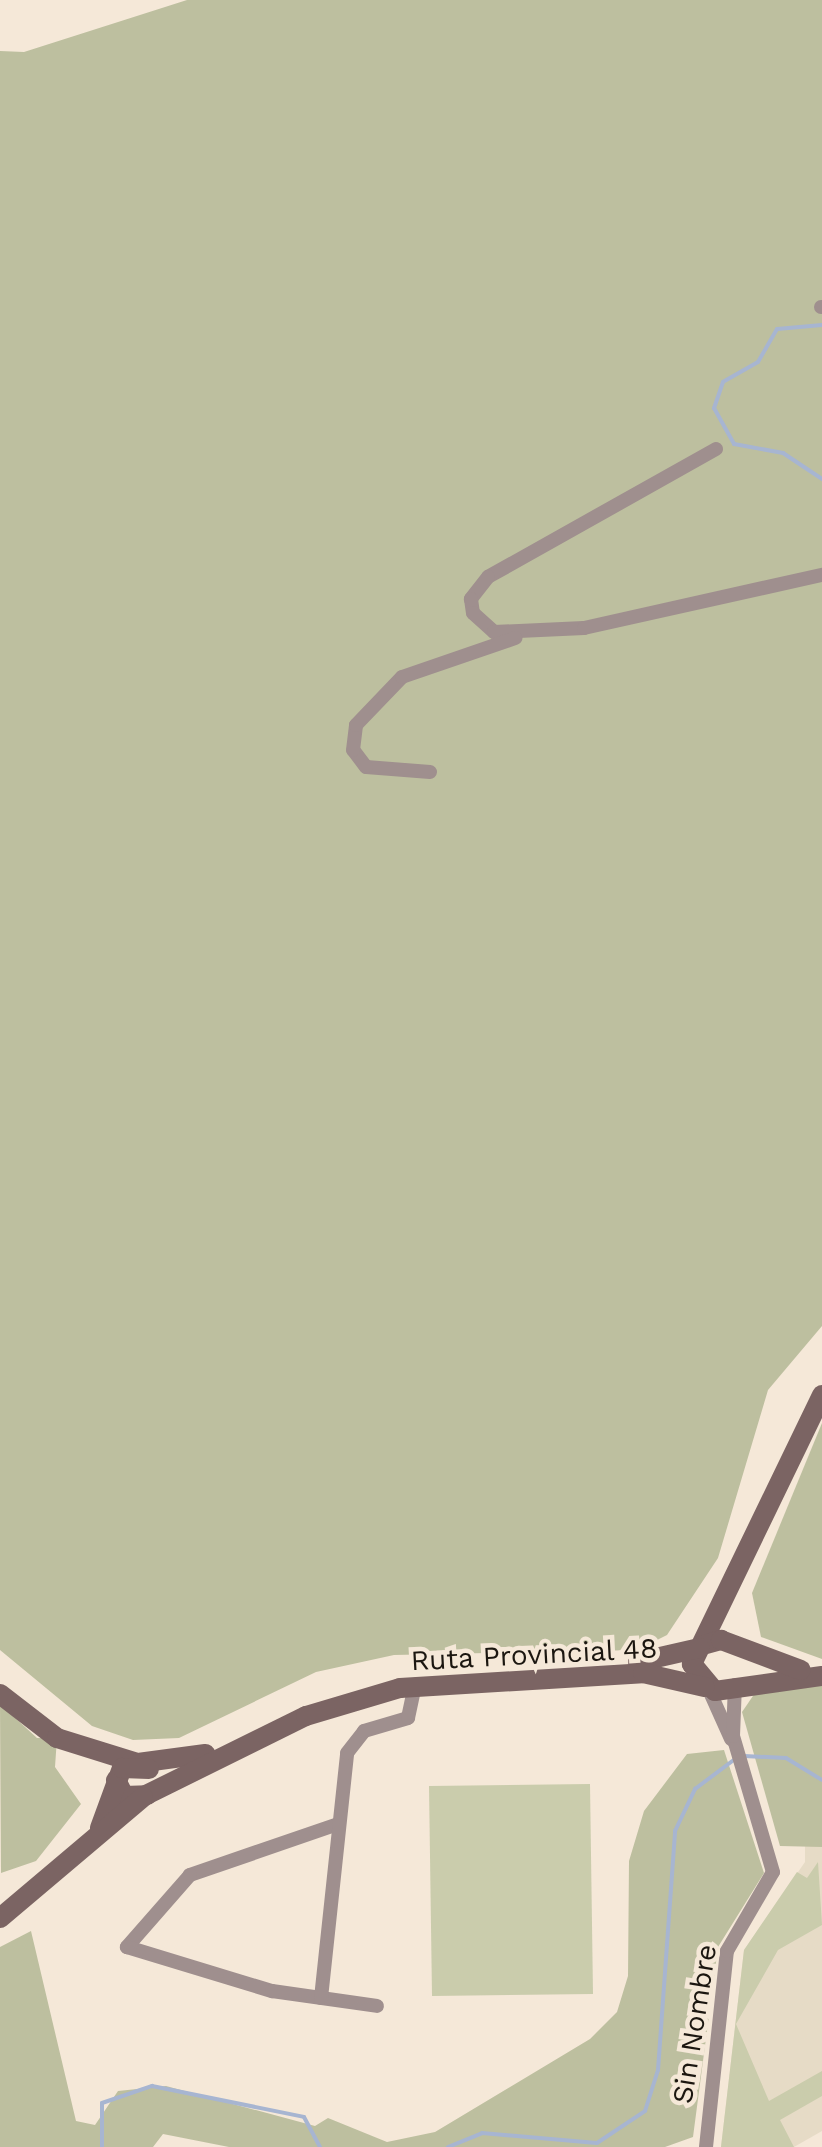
<!DOCTYPE html>
<html>
<head>
<meta charset="utf-8">
<style>
  body { margin:0 }
  #map { position:relative; width:822px; height:2147px; overflow:hidden; background:#f5e8d8; font-family:"Work Sans",sans-serif }
  div>[style] { position:absolute }
  .medical>* { inset:0; background:#e6dbc6 }
  .green>* { inset:0; background:#caccac }
  .forest>* { inset:0; background:#bdbf9f }
  .stream>* { height:4px; margin:-2px; padding:0 2px; transform-origin:2px; border-radius:2px; background:#a7b5d1 }
  .minor>* { height:14px; margin:-7px; padding:0 7px; transform-origin:7px; border-radius:7px; background:#9f8f8e }
  .secondary>* { height:20px; margin:-10px; padding:0 10px; transform-origin:10px; border-radius:10px; background:#7b6463 }
  span { translate:-50% -50%; white-space:nowrap; text-align:center; line-height:1.15; -webkit-text-stroke:9px #f5e8d8; paint-order:stroke }
  .street-label { font-size:28px; color:#1b1610 }
</style>
</head>
<body>
<div id="map">
  <div class="medical">
    <i style="clip-path:polygon(805px 1844px,822px 1847px,822px 2131px,794px 2147px,721px 2147px,744px 1950px,805px 1862px)"></i>
  </div>
  <div class="green">
    <i style="clip-path:polygon(590px 1784px,593px 1994px,432px 1996px,429px 1786px)"></i>
    <i style="clip-path:polygon(818px 1862px,822px 1925px,778px 1950px,736px 2024px,769px 2101px,822px 2071px,822px 2096px,780px 2120px,794px 2147px,721px 2147px,744px 1950px,797px 1872px,807px 1878px)"></i>
  </div>
  <div class="forest">
    <i style="clip-path:polygon(187px 0,822px 0,822px 1326px,768px 1390px,718px 1558px,667px 1635px,637px 1650px,394px 1655px,316px 1672px,179px 1738px,133px 1740px,92px 1726px,0 1650px,0 51px,24px 52px)"></i>
    <i style="clip-path:polygon(822px 1423px,822px 1659px,761px 1637px,752px 1593px)"></i>
    <i style="clip-path:polygon(822px 1685px,822px 1847px,780px 1846px,742px 1712px,755px 1693px)"></i>
    <i style="clip-path:polygon(0 1704px,37px 1738px,57px 1738px,55px 1767px,81px 1804px,36px 1861px,1px 1873px)"></i>
    <i style="clip-path:polygon(724px 1750px,764px 1873px,718px 1947px,693px 2137px,665px 2147px,229px 2147px,163px 2134px,153px 2147px,0 2147px,0 1947px,31px 1931px,76px 2121px,95px 2125px,118px 2091px,166px 2086px,315px 2126px,328px 2118px,387px 2142px,435px 2132px,590px 2039px,617px 2012px,628px 1976px,629px 1861px,644px 1811px,687px 1754px)"></i>
  </div>
  <div class="stream">
    <i style="left:822px;top:325px;width:45px;rotate:174.9deg"></i>
    <i style="left:777px;top:329px;width:38px;rotate:120deg"></i>
    <i style="left:758px;top:362px;width:40px;rotate:150.3deg"></i>
    <i style="left:723px;top:382px;width:28px;rotate:109deg"></i>
    <i style="left:714px;top:408px;width:41px;rotate:60.9deg"></i>
    <i style="left:734px;top:444px;width:50px;rotate:10.4deg"></i>
    <i style="left:783px;top:453px;width:47px;rotate:33.7deg"></i>
    <i style="left:744px;top:1756px;width:42px;rotate:2.7deg"></i>
    <i style="left:786px;top:1758px;width:42px;rotate:31.4deg"></i>
    <i style="left:102px;top:2147px;width:44px;rotate:-90deg"></i>
    <i style="left:102px;top:2103px;width:53px;rotate:-18.8deg"></i>
    <i style="left:152px;top:2086px;width:155px;rotate:11.5deg"></i>
    <i style="left:304px;top:2117px;width:34px;rotate:62deg"></i>
    <i style="left:448px;top:2147px;width:37px;rotate:-22deg"></i>
    <i style="left:482px;top:2133px;width:115px;rotate:5deg"></i>
    <i style="left:597px;top:2143px;width:58px;rotate:-33.7deg"></i>
    <i style="left:645px;top:2111px;width:43px;rotate:-72.4deg"></i>
    <i style="left:658px;top:2070px;width:240px;rotate:-85.9deg"></i>
    <i style="left:675px;top:1831px;width:47px;rotate:-64.5deg"></i>
    <i style="left:695px;top:1789px;width:50px;rotate:-36.9deg"></i>
  </div>
  <div class="minor">
    <i style="left:821px;top:307px;width:1px"></i>
    <i style="left:716px;top:449px;width:261px;rotate:150.7deg"></i>
    <i style="left:488px;top:577px;width:28px;rotate:128deg"></i>
    <i style="left:471px;top:599px;width:14px;rotate:82deg"></i>
    <i style="left:473px;top:613px;width:28px;rotate:42deg"></i>
    <i style="left:494px;top:632px;width:90px;rotate:-2.5deg"></i>
    <i style="left:584px;top:628px;width:244px;rotate:-12.6deg"></i>
    <i style="left:430px;top:772px;width:64px;rotate:-175.5deg"></i>
    <i style="left:366px;top:767px;width:21px;rotate:-127deg"></i>
    <i style="left:353px;top:750px;width:25px;rotate:-83deg"></i>
    <i style="left:356px;top:725px;width:66px;rotate:-46.2deg"></i>
    <i style="left:402px;top:677px;width:120px;rotate:-19deg"></i>
    <i style="left:709px;top:1690px;width:54px;rotate:65.8deg"></i>
    <i style="left:338px;top:1824px;width:157px;rotate:161deg"></i>
    <i style="left:190px;top:1875px;width:96px;rotate:131.2deg"></i>
    <i style="left:127px;top:1947px;width:152px;rotate:16.9deg"></i>
    <i style="left:272px;top:1991px;width:106px;rotate:8.1deg"></i>
    <i style="left:321px;top:1998px;width:246px;rotate:-83.9deg"></i>
    <i style="left:347px;top:1753px;width:28px;rotate:-52deg"></i>
    <i style="left:364px;top:1731px;width:46px;rotate:-16.5deg"></i>
    <i style="left:408px;top:1718px;width:34px;rotate:-78deg"></i>
    <i style="left:706px;top:2147px;width:197px;rotate:-83.9deg"></i>
    <i style="left:727px;top:1951px;width:91px;rotate:-59.8deg"></i>
    <i style="left:773px;top:1872px;width:142px;rotate:-106.4deg"></i>
    <i style="left:733px;top:1736px;width:51px;rotate:-87.8deg"></i>
  </div>
  <div class="secondary">
    <i style="left:822px;top:1395px;width:299px;rotate:115.8deg"></i>
    <i style="left:692px;top:1664px;width:35px;rotate:50deg"></i>
    <i style="left:715px;top:1691px;width:108px;rotate:-8deg"></i>
    <i style="left:703px;top:1645px;width:19px;rotate:-16deg"></i>
    <i style="left:721px;top:1640px;width:85px;rotate:20.6deg"></i>
    <i style="left:638px;top:1662px;width:63px;rotate:-12.9deg"></i>
    <i style="left:0;top:1694px;width:72px;rotate:37.7deg"></i>
    <i style="left:57px;top:1738px;width:81px;rotate:17.3deg"></i>
    <i style="left:138px;top:1763px;width:68px;rotate:-7.7deg"></i>
    <i style="left:116px;top:1780px;width:18px;rotate:63deg"></i>
    <i style="left:124px;top:1796px;width:23px;rotate:-2deg"></i>
    <i style="left:146px;top:1795px;width:178px;rotate:-26.3deg"></i>
    <i style="left:306px;top:1716px;width:98px;rotate:-16.6deg"></i>
    <i style="left:400px;top:1688px;width:243px;rotate:-3.5deg"></i>
    <i style="left:643px;top:1673px;width:63px;rotate:12.9deg"></i>
    <i style="left:100px;top:1828px;width:64px;rotate:-69.9deg"></i>
    <i style="left:122px;top:1768px;width:27px;rotate:2deg"></i>
    <i style="left:0;top:1918px;width:187px;rotate:-40.2deg"></i>
  </div>
  <div class="street-label">
    <span style="left:534px;top:1655px;rotate:-3deg">Ruta Provincial 48</span>
    <span style="left:695px;top:2024px;rotate:-81deg">Sin Nombre</span>
  </div>
</div>
</body>
</html>
